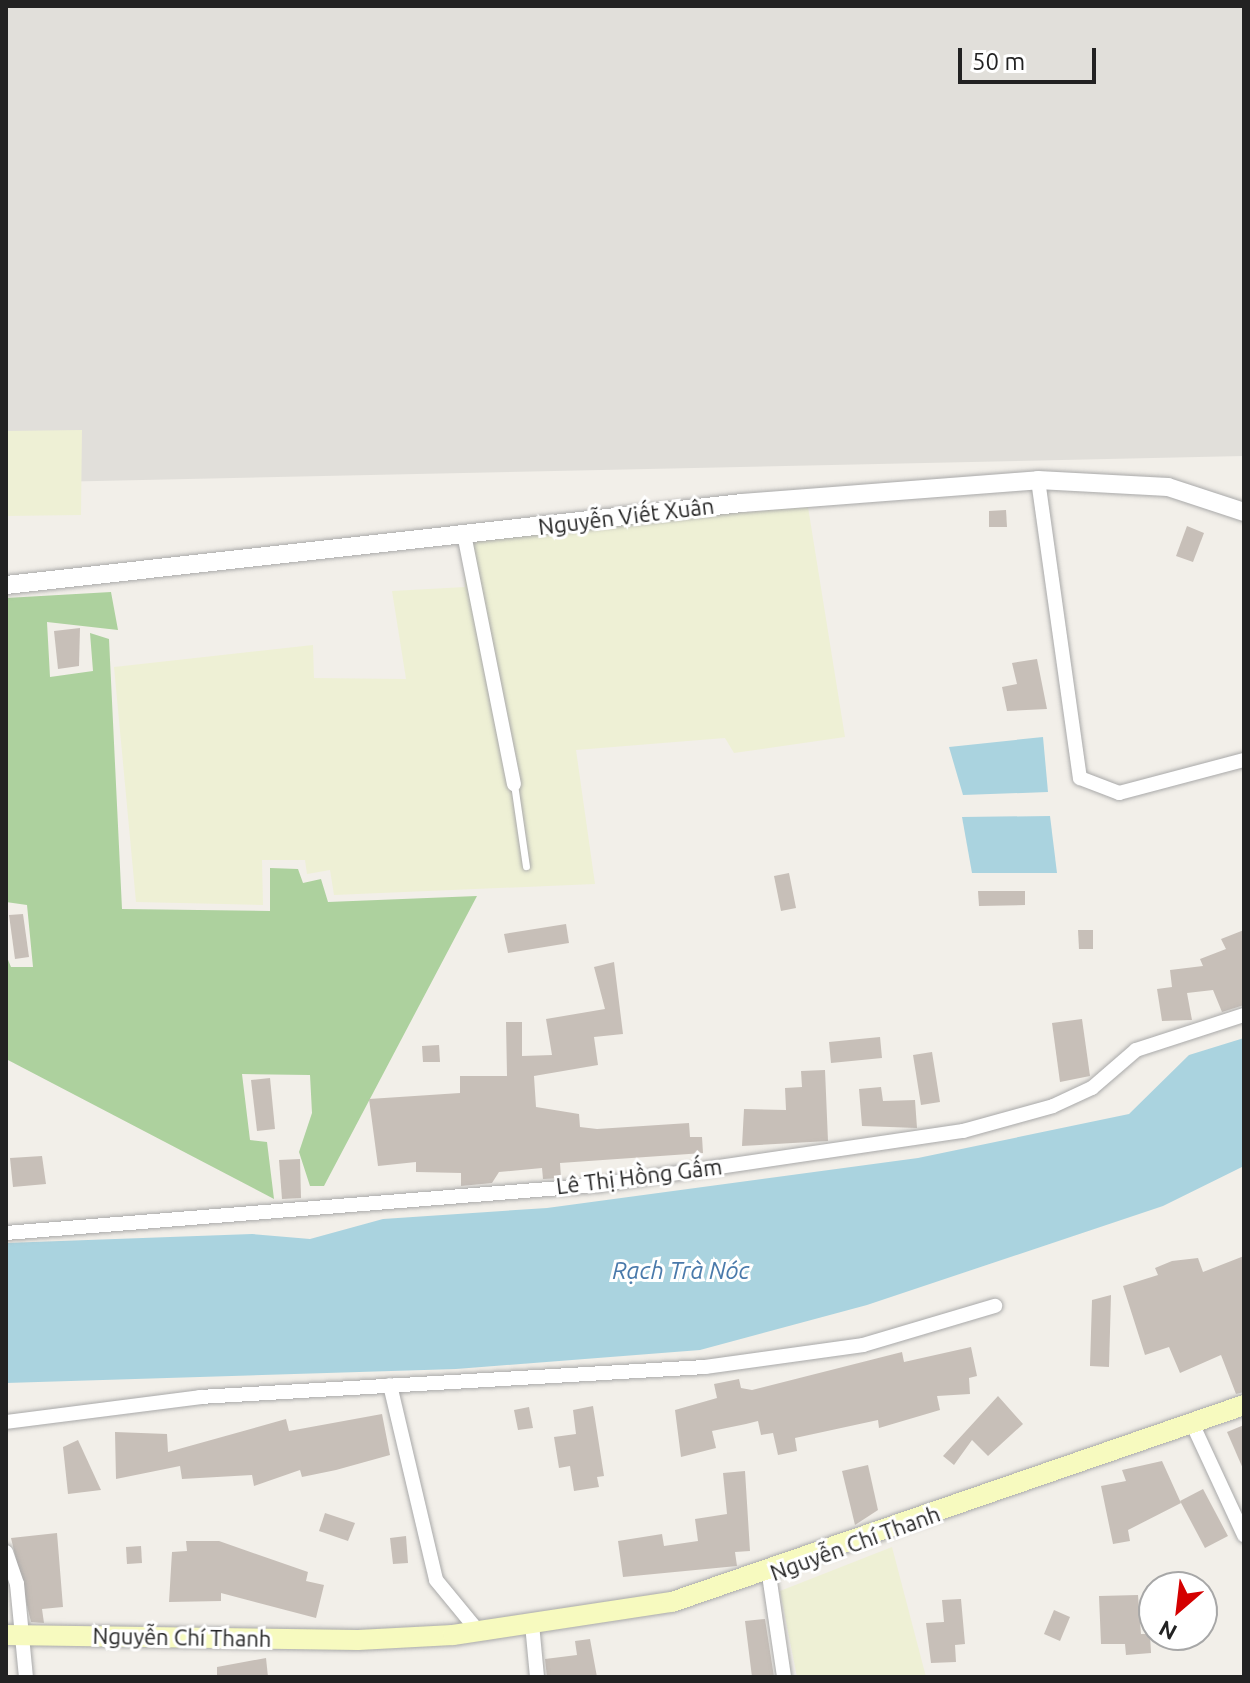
<!DOCTYPE html>
<html>
<head>
<meta charset="utf-8">
<style>
  body { margin:0 }
  #map { position:relative; width:1250px; height:1683px; overflow:hidden; background:#f2efe9; font-family:Ubuntu,sans-serif }
  div>[style] { position:absolute }
  .airport>* { inset:0; background:#e1dfda }
  .farmland>* { inset:0; background:#eef0d5 }
  .forest>* { inset:0; background:#add19e }
  .water>* { inset:0; background:#aad3df }
  .building>* { inset:0; background:#c7bfb8 }
  .roads { filter:drop-shadow(0 0 2px #a9a9a9) drop-shadow(0 0 2px #a9a9a9) }
  .service>* { height:7px; margin:-3.5px; padding:0 3.5px; transform-origin:3.5px; border-radius:3.5px; background:#fff }
  .minor>* { height:14px; margin:-7px; padding:0 7px; transform-origin:7px; border-radius:7px; background:#fff }
  .tertiary>* { height:18px; margin:-9px; padding:0 9px; transform-origin:9px; border-radius:9px; background:#fff }
  .secondary>* { height:20px; margin:-10px; padding:0 10px; transform-origin:10px; border-radius:10px; background:#f7fabf }
  span { translate:-50% -50%; white-space:nowrap; text-align:center; line-height:1.15; -webkit-text-stroke:6px #fff; paint-order:stroke }
  .street-label { font-size:22px; color:#222 }
  .water-label { font-size:24px; color:#4a7aab; font-style:italic }
  .frame { position:absolute; inset:0; border:8px solid #222; pointer-events:none }
  .north { position:absolute; left:1138px; top:1571px; width:80px; height:80px; box-sizing:border-box; background:#fff; border:2px solid #a7a7a7; border-radius:50%; rotate:208deg; font-size:22px; font-weight:700; line-height:32px; text-align:center; color:#222 }
  .north::after { content:''; display:block; margin:auto; width:28px; height:36px; background:#d40000; clip-path:polygon(50% 0,100% 100%,50% 72%,0 100%) }
  .scale { position:absolute; left:958px; top:48px; width:138px; height:36px; box-sizing:border-box; border:4px solid #222; border-top:0; padding-left:10px; font-size:24px; line-height:28px; white-space:nowrap; color:#222; -webkit-text-stroke:6px #fff; paint-order:stroke }
</style>
</head>
<body>
<div id="map">
  <div class="airport">
    <i style="clip-path:polygon(6px 6px,1244px 6px,1244px 456px,6px 483px)"></i>
  </div>
  <div class="farmland">
    <i style="clip-path:polygon(82px 430px,81px 515px,6px 516px,6px 431px)"></i>
    <i style="clip-path:polygon(808px 507px,845px 737px,734px 753px,725px 738px,576px 750px,595px 884px,334px 895px,330px 870px,307px 874px,305px 860px,262px 860px,263px 905px,136px 902px,114px 667px,313px 645px,314px 678px,406px 679px,392px 591px,465px 587px,464px 534px)"></i>
    <i style="clip-path:polygon(892px 1547px,926px 1677px,797px 1677px,780px 1591px)"></i>
  </div>
  <div class="forest">
    <i style="clip-path:polygon(111px 592px,118px 630px,47px 622px,50px 677px,93px 671px,90px 633px,109px 639px,122px 909px,270px 911px,270px 868px,298px 869px,303px 883px,321px 879px,328px 902px,477px 896px,324px 1186px,310px 1186px,299px 1152px,312px 1113px,310px 1075px,242px 1074px,250px 1140px,267px 1142px,274px 1199px,6px 1059px,6px 955px,11px 967px,33px 967px,27px 905px,6px 902px,6px 598px)"></i>
  </div>
  <div class="water">
    <i style="clip-path:polygon(1043px 737px,1048px 792px,963px 795px,949px 747px)"></i>
    <i style="clip-path:polygon(1050px 816px,1057px 873px,972px 873px,962px 817px)"></i>
    <i style="clip-path:polygon(1244px 1038px,1244px 1166px,1163px 1206px,867px 1305px,700px 1350px,456px 1369px,6px 1383px,6px 1243px,252px 1234px,310px 1239px,383px 1219px,547px 1208px,918px 1158px,1129px 1114px,1189px 1055px)"></i>
  </div>
  <div class="building">
    <i style="clip-path:polygon(1006px 510px,1007px 527px,989px 527px,989px 511px)"></i>
    <i style="clip-path:polygon(1187px 526px,1204px 533px,1193px 562px,1176px 556px)"></i>
    <i style="clip-path:polygon(80px 628px,79px 666px,58px 669px,54px 631px)"></i>
    <i style="clip-path:polygon(1037px 659px,1047px 709px,1007px 711px,1002px 687px,1017px 684px,1012px 663px)"></i>
    <i style="clip-path:polygon(789px 873px,796px 908px,781px 911px,774px 876px)"></i>
    <i style="clip-path:polygon(978px 891px,1025px 891px,1025px 905px,979px 906px)"></i>
    <i style="clip-path:polygon(23px 914px,29px 957px,15px 959px,9px 915px)"></i>
    <i style="clip-path:polygon(566px 924px,569px 943px,508px 953px,504px 934px)"></i>
    <i style="clip-path:polygon(1078px 930px,1093px 930px,1093px 949px,1079px 949px)"></i>
    <i style="clip-path:polygon(1244px 930px,1244px 1005px,1222px 1012px,1213px 990px,1187px 993px,1192px 1020px,1162px 1021px,1157px 989px,1172px 987px,1170px 970px,1203px 966px,1200px 959px,1226px 949px,1221px 939px)"></i>
    <i style="clip-path:polygon(614px 962px,623px 1034px,594px 1037px,598px 1065px,534px 1076px,536px 1107px,579px 1114px,580px 1127px,597px 1129px,689px 1123px,690px 1137px,702px 1137px,703px 1153px,560px 1163px,561px 1178px,543px 1179px,542px 1168px,499px 1172px,492px 1183px,461px 1186px,461px 1173px,416px 1172px,416px 1162px,378px 1166px,369px 1099px,460px 1093px,460px 1076px,507px 1076px,506px 1022px,522px 1022px,522px 1056px,552px 1055px,546px 1019px,605px 1009px,594px 967px)"></i>
    <i style="clip-path:polygon(1082px 1019px,1090px 1076px,1060px 1082px,1052px 1023px)"></i>
    <i style="clip-path:polygon(880px 1037px,882px 1058px,831px 1063px,829px 1042px)"></i>
    <i style="clip-path:polygon(439px 1045px,440px 1062px,423px 1062px,422px 1046px)"></i>
    <i style="clip-path:polygon(932px 1052px,940px 1102px,921px 1105px,913px 1055px)"></i>
    <i style="clip-path:polygon(825px 1070px,828px 1141px,742px 1146px,744px 1109px,786px 1110px,785px 1088px,802px 1087px,801px 1071px)"></i>
    <i style="clip-path:polygon(270px 1078px,275px 1129px,257px 1131px,251px 1080px)"></i>
    <i style="clip-path:polygon(881px 1087px,883px 1101px,915px 1100px,917px 1128px,862px 1126px,859px 1089px)"></i>
    <i style="clip-path:polygon(42px 1156px,46px 1184px,13px 1187px,10px 1158px)"></i>
    <i style="clip-path:polygon(300px 1159px,301px 1198px,282px 1199px,279px 1160px)"></i>
    <i style="clip-path:polygon(1244px 1256px,1244px 1392px,1236px 1394px,1221px 1355px,1180px 1373px,1169px 1347px,1145px 1355px,1123px 1286px,1158px 1275px,1155px 1268px,1172px 1261px,1198px 1258px,1203px 1272px)"></i>
    <i style="clip-path:polygon(1111px 1295px,1109px 1367px,1090px 1366px,1092px 1300px)"></i>
    <i style="clip-path:polygon(971px 1347px,977px 1376px,969px 1378px,970px 1394px,937px 1396px,940px 1410px,879px 1428px,878px 1420px,795px 1438px,797px 1451px,778px 1455px,773px 1433px,761px 1435px,758px 1421px,746px 1424px,712px 1431px,716px 1448px,681px 1457px,675px 1410px,717px 1398px,714px 1384px,739px 1379px,741px 1388px,752px 1390px,902px 1352px,904px 1362px)"></i>
    <i style="clip-path:polygon(998px 1396px,1023px 1424px,988px 1456px,972px 1440px,954px 1465px,943px 1456px)"></i>
    <i style="clip-path:polygon(593px 1406px,604px 1476px,597px 1477px,599px 1487px,574px 1491px,570px 1466px,559px 1468px,554px 1437px,576px 1434px,573px 1410px)"></i>
    <i style="clip-path:polygon(529px 1407px,533px 1428px,518px 1430px,514px 1410px)"></i>
    <i style="clip-path:polygon(382px 1414px,390px 1455px,336px 1470px,302px 1477px,300px 1470px,254px 1486px,252px 1475px,182px 1479px,180px 1466px,116px 1479px,115px 1432px,167px 1434px,168px 1452px,286px 1419px,289px 1431px)"></i>
    <i style="clip-path:polygon(1244px 1425px,1244px 1471px,1227px 1432px)"></i>
    <i style="clip-path:polygon(78px 1440px,101px 1490px,68px 1494px,63px 1447px)"></i>
    <i style="clip-path:polygon(1162px 1461px,1181px 1503px,1128px 1530px,1130px 1541px,1113px 1544px,1101px 1486px,1126px 1481px,1122px 1470px)"></i>
    <i style="clip-path:polygon(868px 1465px,878px 1510px,855px 1525px,842px 1471px)"></i>
    <i style="clip-path:polygon(745px 1471px,750px 1551px,735px 1552px,737px 1566px,623px 1577px,618px 1541px,662px 1534px,664px 1546px,698px 1541px,695px 1519px,727px 1514px,723px 1473px)"></i>
    <i style="clip-path:polygon(1203px 1489px,1228px 1536px,1205px 1548px,1180px 1501px)"></i>
    <i style="clip-path:polygon(325px 1513px,355px 1523px,348px 1541px,319px 1531px)"></i>
    <i style="clip-path:polygon(57px 1533px,63px 1607px,42px 1609px,44px 1623px,31px 1622px,11px 1538px)"></i>
    <i style="clip-path:polygon(406px 1536px,408px 1563px,393px 1564px,390px 1538px)"></i>
    <i style="clip-path:polygon(186px 1541px,219px 1541px,308px 1572px,306px 1581px,324px 1585px,316px 1618px,221px 1593px,221px 1601px,169px 1602px,172px 1552px,187px 1551px)"></i>
    <i style="clip-path:polygon(141px 1546px,142px 1563px,127px 1564px,126px 1547px)"></i>
    <i style="clip-path:polygon(1138px 1595px,1141px 1634px,1150px 1634px,1151px 1653px,1126px 1655px,1125px 1644px,1101px 1644px,1099px 1596px)"></i>
    <i style="clip-path:polygon(961px 1599px,965px 1644px,955px 1645px,956px 1662px,931px 1663px,926px 1623px,944px 1622px,942px 1600px)"></i>
    <i style="clip-path:polygon(1054px 1610px,1070px 1617px,1060px 1641px,1044px 1634px)"></i>
    <i style="clip-path:polygon(765px 1619px,774px 1677px,752px 1677px,745px 1621px)"></i>
    <i style="clip-path:polygon(590px 1639px,597px 1677px,547px 1677px,545px 1659px,577px 1655px,575px 1641px)"></i>
    <i style="clip-path:polygon(266px 1658px,268px 1677px,217px 1677px,217px 1667px)"></i>
  </div>
  <div class="roads">
    <div class="service">
      <i style="left:514px;top:784px;width:83px;rotate:81.7deg"></i>
    </div>
    <div class="minor">
      <i style="left:1038px;top:480px;width:301px;rotate:82deg"></i>
      <i style="left:1080px;top:778px;width:42px;rotate:21deg"></i>
      <i style="left:1119px;top:793px;width:129px;rotate:-14.8deg"></i>
      <i style="left:464px;top:534px;width:255px;rotate:78.7deg"></i>
      <i style="left:6px;top:1233px;width:593px;rotate:-4.64deg"></i>
      <i style="left:597px;top:1185px;width:370px;rotate:-8.4deg"></i>
      <i style="left:963px;top:1131px;width:93px;rotate:-15.5deg"></i>
      <i style="left:1053px;top:1106px;width:43px;rotate:-24.8deg"></i>
      <i style="left:1092px;top:1088px;width:58px;rotate:-40.8deg"></i>
      <i style="left:1136px;top:1050px;width:114px;rotate:-18deg"></i>
      <i style="left:390px;top:1385px;width:200px;rotate:76.7deg"></i>
      <i style="left:436px;top:1580px;width:66px;rotate:50.5deg"></i>
      <i style="left:1191px;top:1421px;width:126px;rotate:65.1deg"></i>
      <i style="left:6px;top:1422px;width:196px;rotate:-7.3deg"></i>
      <i style="left:200px;top:1397px;width:506px;rotate:-3.4deg"></i>
      <i style="left:705px;top:1367px;width:160px;rotate:-7.9deg"></i>
      <i style="left:863px;top:1345px;width:138px;rotate:-16.5deg"></i>
      <i style="left:6px;top:1552px;width:34px;rotate:71deg"></i>
      <i style="left:17px;top:1584px;width:93px;rotate:84.5deg"></i>
      <i style="left:769px;top:1575px;width:103px;rotate:81.6deg"></i>
      <i style="left:532px;top:1624px;width:53px;rotate:84.6deg"></i>
    </div>
    <div class="tertiary">
      <i style="left:6px;top:585px;width:741px;rotate:-6.36deg"></i>
      <i style="left:742px;top:503px;width:297px;rotate:-4.4deg"></i>
      <i style="left:1038px;top:480px;width:130px;rotate:3.1deg"></i>
      <i style="left:1168px;top:487px;width:80px;rotate:18.2deg"></i>
    </div>
    <div class="secondary">
      <i style="left:6px;top:1635px;width:352px;rotate:0.8deg"></i>
      <i style="left:358px;top:1640px;width:95px;rotate:-3deg"></i>
      <i style="left:453px;top:1635px;width:221px;rotate:-8.6deg"></i>
      <i style="left:672px;top:1602px;width:605px;rotate:-19deg"></i>
    </div>
  </div>
  <div class="street-label">
    <span style="left:626px;top:516px;rotate:-7deg">Nguyễn Viết Xuân</span>
    <span style="left:639px;top:1176px;rotate:-7deg">Lê Thị Hồng Gấm</span>
    <span style="left:855px;top:1543px;rotate:-20deg">Nguyễn Chí Thanh</span>
    <span style="left:182px;top:1637px;rotate:1deg">Nguyễn Chí Thanh</span>
  </div>
  <div class="water-label">
    <span style="left:681px;top:1271px">Rạch Trà Nóc</span>
  </div>
  <div class="frame"></div>
  <div class="north">N</div>
  <div class="scale">50 m</div>
</div>
</body>
</html>
